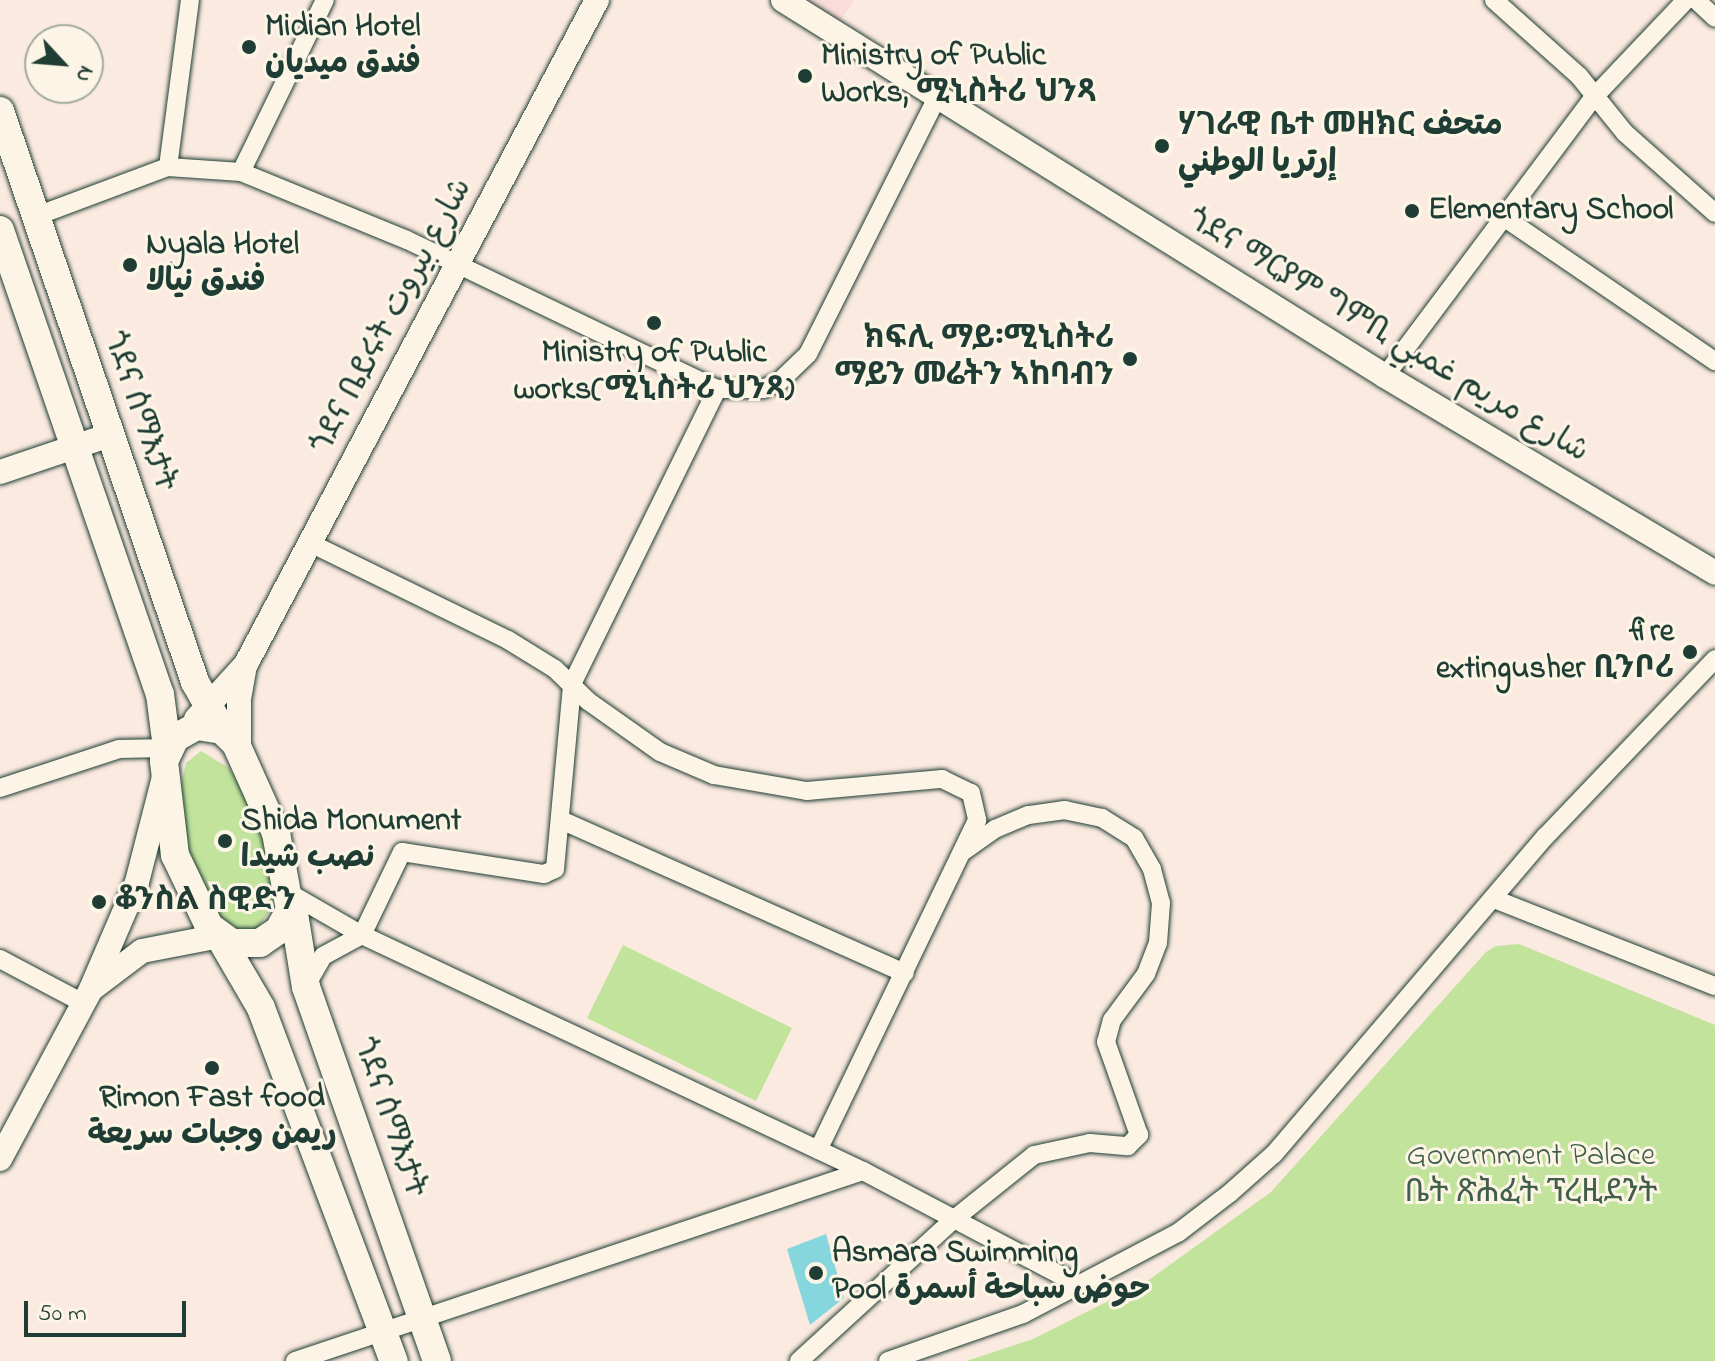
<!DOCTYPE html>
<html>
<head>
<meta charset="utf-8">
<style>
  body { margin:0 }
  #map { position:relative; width:1715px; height:1361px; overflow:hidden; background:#fbeae0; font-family:"Indie Flower","Playpen Sans Arabic","Noto Sans Ethiopic",sans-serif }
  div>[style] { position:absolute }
  .built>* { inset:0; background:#fadcdb }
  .green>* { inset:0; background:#c2e39c }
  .water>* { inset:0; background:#86d7dd }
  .roads { filter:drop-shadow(0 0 2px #1f3d34) drop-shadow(0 0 2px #1f3d34) }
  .street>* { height:18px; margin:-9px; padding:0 9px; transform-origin:9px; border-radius:9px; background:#fcf5e5 }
  .secondary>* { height:24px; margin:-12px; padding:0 12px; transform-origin:12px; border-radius:12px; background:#fcf5e5 }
  .primary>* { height:28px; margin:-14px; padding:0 14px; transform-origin:14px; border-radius:14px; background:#fcf5e5 }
  .dots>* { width:22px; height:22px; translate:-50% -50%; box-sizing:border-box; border:4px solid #fcf5e5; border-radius:50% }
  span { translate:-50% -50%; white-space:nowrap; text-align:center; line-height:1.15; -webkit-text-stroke:6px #fcf5e5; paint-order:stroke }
  .poi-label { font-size:32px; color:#1f3d34; font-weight:700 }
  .left { translate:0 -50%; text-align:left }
  .right { translate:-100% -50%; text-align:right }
  .street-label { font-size:32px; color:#1f3d34 }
  .park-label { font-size:32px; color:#405e49 }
  .north { position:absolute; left:24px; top:24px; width:80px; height:80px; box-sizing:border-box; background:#fcf5e5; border:2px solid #a4ab9e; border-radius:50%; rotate:116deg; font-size:22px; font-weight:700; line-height:32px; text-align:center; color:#1f3d34 }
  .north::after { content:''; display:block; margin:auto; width:28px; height:36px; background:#1f3d34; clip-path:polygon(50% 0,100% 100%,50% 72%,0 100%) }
  .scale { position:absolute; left:24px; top:1301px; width:162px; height:36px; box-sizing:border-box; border:4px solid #1f3d34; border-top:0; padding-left:10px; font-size:24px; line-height:28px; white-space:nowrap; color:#1f3d34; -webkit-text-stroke:6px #fcf5e5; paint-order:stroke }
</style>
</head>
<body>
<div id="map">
  <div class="built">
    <i style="clip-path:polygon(790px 0,854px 0,835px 28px)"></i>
  </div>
  <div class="green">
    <i style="clip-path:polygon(201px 751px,229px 768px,257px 813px,275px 887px,272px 908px,257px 929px,245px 932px,217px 919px,186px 849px,181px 785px,186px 763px)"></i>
    <i style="clip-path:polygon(1519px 944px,1715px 1025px,1715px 1361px,966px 1361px,1033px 1339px,1146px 1282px,1271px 1192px,1486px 952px,1496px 946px)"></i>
    <i style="clip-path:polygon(623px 945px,792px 1028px,756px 1101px,587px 1018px)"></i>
  </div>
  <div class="water">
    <i style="clip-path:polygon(826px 1234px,844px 1298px,810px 1325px,787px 1249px)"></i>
  </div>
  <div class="roads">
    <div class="street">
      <i style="left:1494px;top:0;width:114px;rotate:41.8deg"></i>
      <i style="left:1579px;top:76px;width:73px;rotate:51.1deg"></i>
      <i style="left:1625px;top:133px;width:120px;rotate:41.6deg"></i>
      <i style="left:1696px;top:0;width:26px;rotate:43deg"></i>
      <i style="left:168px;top:167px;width:168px;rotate:-82.5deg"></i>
      <i style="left:241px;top:172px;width:191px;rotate:-64deg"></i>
      <i style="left:34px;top:217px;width:143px;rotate:-20.5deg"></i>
      <i style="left:168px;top:167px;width:73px;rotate:3.9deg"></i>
      <i style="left:241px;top:172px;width:179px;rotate:22.3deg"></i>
      <i style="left:407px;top:240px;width:344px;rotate:25.7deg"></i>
      <i style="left:717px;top:389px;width:46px"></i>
      <i style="left:763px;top:389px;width:19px;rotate:-25deg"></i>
      <i style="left:780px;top:381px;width:39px;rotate:-44deg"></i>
      <i style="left:808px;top:354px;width:287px;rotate:-63.3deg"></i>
      <i style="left:1505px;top:218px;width:254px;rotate:34.3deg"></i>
      <i style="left:1385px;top:376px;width:349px;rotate:-53.2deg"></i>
      <i style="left:1594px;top:97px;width:134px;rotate:-46.5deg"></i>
      <i style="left:310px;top:543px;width:220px;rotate:26.1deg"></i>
      <i style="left:508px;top:640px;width:55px;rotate:31.7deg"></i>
      <i style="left:555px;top:669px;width:46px;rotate:44.1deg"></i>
      <i style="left:588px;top:701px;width:88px;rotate:35.3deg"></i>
      <i style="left:660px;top:752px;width:59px;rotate:23.1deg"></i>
      <i style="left:714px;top:775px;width:94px;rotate:9.8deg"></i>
      <i style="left:807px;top:791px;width:136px;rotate:-5.1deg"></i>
      <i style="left:942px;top:779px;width:32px;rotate:26deg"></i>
      <i style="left:971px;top:793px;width:28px;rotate:77deg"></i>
      <i style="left:977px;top:820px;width:366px;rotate:115.7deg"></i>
      <i style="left:0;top:788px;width:125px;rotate:-18.1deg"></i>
      <i style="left:119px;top:749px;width:48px;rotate:-1.2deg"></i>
      <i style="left:563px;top:821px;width:374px;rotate:24deg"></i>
      <i style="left:291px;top:894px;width:82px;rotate:30deg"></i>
      <i style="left:362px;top:935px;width:554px;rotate:25.22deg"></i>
      <i style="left:863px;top:1171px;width:244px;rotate:27.8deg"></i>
      <i style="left:1494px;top:899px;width:238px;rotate:21.5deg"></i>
      <i style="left:0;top:959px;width:94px;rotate:27.9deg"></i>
      <i style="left:307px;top:984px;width:32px;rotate:-60deg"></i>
      <i style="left:323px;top:956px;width:44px;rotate:-28.3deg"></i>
      <i style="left:362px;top:935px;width:92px;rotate:-64.3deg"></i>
      <i style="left:402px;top:852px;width:144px;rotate:8.8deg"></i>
      <i style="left:544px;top:874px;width:12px;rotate:-24deg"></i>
      <i style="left:555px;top:869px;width:186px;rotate:-84.7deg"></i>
      <i style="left:572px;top:684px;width:329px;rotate:-63.8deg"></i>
      <i style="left:295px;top:1361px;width:599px;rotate:-18.5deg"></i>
      <i style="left:799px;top:1361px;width:209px;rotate:-42.5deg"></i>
      <i style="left:953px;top:1220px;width:104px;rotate:-38.7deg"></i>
      <i style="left:1034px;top:1155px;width:57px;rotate:-12.1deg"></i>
      <i style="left:1090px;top:1143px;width:38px;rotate:5deg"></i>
      <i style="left:1128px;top:1146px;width:16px;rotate:-45deg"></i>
      <i style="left:1139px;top:1135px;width:99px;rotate:-109.5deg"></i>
      <i style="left:1106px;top:1042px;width:23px;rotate:-75deg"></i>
      <i style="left:1112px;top:1020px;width:57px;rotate:-53.5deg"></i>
      <i style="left:1146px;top:974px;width:33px;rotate:-69deg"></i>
      <i style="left:1158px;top:943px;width:40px;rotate:-85.7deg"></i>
      <i style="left:1161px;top:903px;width:35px;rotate:-105deg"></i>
      <i style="left:1152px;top:869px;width:36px;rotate:-120deg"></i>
      <i style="left:1134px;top:838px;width:38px;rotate:-148deg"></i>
      <i style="left:1102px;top:818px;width:38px;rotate:-168deg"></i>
      <i style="left:1065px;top:810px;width:37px;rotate:172deg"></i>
      <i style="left:1028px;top:815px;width:36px;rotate:157deg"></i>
      <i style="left:995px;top:829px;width:38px;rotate:145deg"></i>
      <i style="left:888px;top:1361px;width:143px;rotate:-19.2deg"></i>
      <i style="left:1023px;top:1314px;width:176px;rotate:-27.7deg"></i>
      <i style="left:1179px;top:1232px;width:64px;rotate:-37.4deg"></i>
      <i style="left:1230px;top:1193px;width:59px;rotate:-41.6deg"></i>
      <i style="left:1274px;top:1154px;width:418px;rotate:-49.5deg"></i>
      <i style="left:1546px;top:836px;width:245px;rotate:-46.3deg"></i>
    </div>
    <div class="secondary">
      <i style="left:783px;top:0;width:710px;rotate:31.99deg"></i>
      <i style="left:1385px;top:376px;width:384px;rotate:30.8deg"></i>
      <i style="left:0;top:472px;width:116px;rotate:-18.6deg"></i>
      <i style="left:196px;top:719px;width:74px;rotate:-47.7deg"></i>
      <i style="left:246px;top:664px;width:751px;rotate:-62.14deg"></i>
      <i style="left:239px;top:750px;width:51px;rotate:-90deg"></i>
      <i style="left:239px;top:699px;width:29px;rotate:-80deg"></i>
      <i style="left:93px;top:988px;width:61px;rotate:-37.1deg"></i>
      <i style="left:142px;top:951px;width:78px;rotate:-11deg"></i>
      <i style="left:0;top:1159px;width:193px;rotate:-61.8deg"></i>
      <i style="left:91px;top:989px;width:116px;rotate:-66.7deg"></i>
      <i style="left:137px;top:882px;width:108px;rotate:-75.6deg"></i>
    </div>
    <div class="primary">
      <i style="left:0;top:111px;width:603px;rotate:71.14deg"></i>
      <i style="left:195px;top:682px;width:55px;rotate:60.6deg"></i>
      <i style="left:0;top:230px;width:491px;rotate:71deg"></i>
      <i style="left:160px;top:694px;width:54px;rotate:82.6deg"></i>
      <i style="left:197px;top:726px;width:25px;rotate:9deg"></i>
      <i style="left:222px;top:730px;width:20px;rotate:45deg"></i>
      <i style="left:236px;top:744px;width:98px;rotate:65.8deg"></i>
      <i style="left:276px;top:833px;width:78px;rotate:79.7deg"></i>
      <i style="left:290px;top:910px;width:23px;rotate:119deg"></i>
      <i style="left:279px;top:930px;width:23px;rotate:146deg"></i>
      <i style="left:260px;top:943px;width:28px;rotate:180deg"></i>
      <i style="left:232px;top:943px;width:29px;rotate:-144deg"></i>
      <i style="left:209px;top:926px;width:79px;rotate:-115.6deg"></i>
      <i style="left:175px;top:855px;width:95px;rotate:-96.7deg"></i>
      <i style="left:164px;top:761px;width:25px;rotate:-64deg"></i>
      <i style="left:175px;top:738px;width:25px;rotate:-29deg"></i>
      <i style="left:292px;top:901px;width:87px;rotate:80.8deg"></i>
      <i style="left:306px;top:987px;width:396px;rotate:70.7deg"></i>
      <i style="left:219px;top:936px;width:83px;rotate:59.7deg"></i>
      <i style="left:261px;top:1008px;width:377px;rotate:69.4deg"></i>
    </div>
  </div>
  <div class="dots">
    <i style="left:249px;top:47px;background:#1f3d34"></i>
    <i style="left:805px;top:76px;background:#1f3d34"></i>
    <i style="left:1162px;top:146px;background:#1f3d34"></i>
    <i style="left:1412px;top:211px;background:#1f3d34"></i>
    <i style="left:130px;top:265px;background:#1f3d34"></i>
    <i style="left:654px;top:323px;background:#1f3d34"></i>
    <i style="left:1130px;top:359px;background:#1f3d34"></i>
    <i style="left:1690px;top:652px;background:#1f3d34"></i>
    <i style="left:225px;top:841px;background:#1f3d34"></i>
    <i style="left:99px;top:902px;background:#1f3d34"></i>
    <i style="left:212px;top:1068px;background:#1f3d34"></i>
    <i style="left:816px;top:1273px;background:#1f3d34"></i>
  </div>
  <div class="poi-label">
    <span class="left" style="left:265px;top:47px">Midian Hotel<br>فندق ميديان</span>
    <span class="left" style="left:821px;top:76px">Ministry of Public<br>Works, ሚኒስትሪ ህንጻ</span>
    <span class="left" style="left:1178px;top:146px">ሃገራዊ ቤተ መዘክር متحف<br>إرتريا الوطني</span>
    <span class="left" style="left:1428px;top:211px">Elementary School</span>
    <span class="left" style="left:146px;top:265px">Nyala Hotel<br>فندق نيالا</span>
    <span class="right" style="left:1114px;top:359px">ክፍሊ ማይ፡ሚኒስትሪ<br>ማይን መሬትን ኣከባብን</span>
    <span style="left:654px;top:373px">Ministry of Public<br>works(ሚኒስትሪ ህንጻ)</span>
    <span class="right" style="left:1674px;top:652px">fire<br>extingusher ቢንቦሪ</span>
    <span class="left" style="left:241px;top:841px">Shida Monument<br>نصب شيدا</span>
    <span class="left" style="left:115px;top:902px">ቆንስል ስዊድን</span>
    <span style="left:212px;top:1118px">Rimon Fast food<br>ريمن وجبات سريعة</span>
    <span class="left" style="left:832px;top:1273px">Asmara Swimming<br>Pool حوض سباحة أسمرة</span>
  </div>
  <div class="street-label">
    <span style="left:393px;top:317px;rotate:-62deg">ጎደና ቤይሩት شارع بيروت</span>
    <span style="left:1387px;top:337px;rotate:31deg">ጎደና ማርያም ግምቢ شارع مريم غمبي</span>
    <span style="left:138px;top:412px;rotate:71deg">ጎደና ሰማእታት</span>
    <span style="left:388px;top:1118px;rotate:71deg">ጎደና ሰማእታት</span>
  </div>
  <div class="park-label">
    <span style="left:1531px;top:1176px">Government Palace<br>ቤት ጽሕፈት ፕረዚደንት</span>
  </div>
  <div class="north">N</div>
  <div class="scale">50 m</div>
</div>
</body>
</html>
